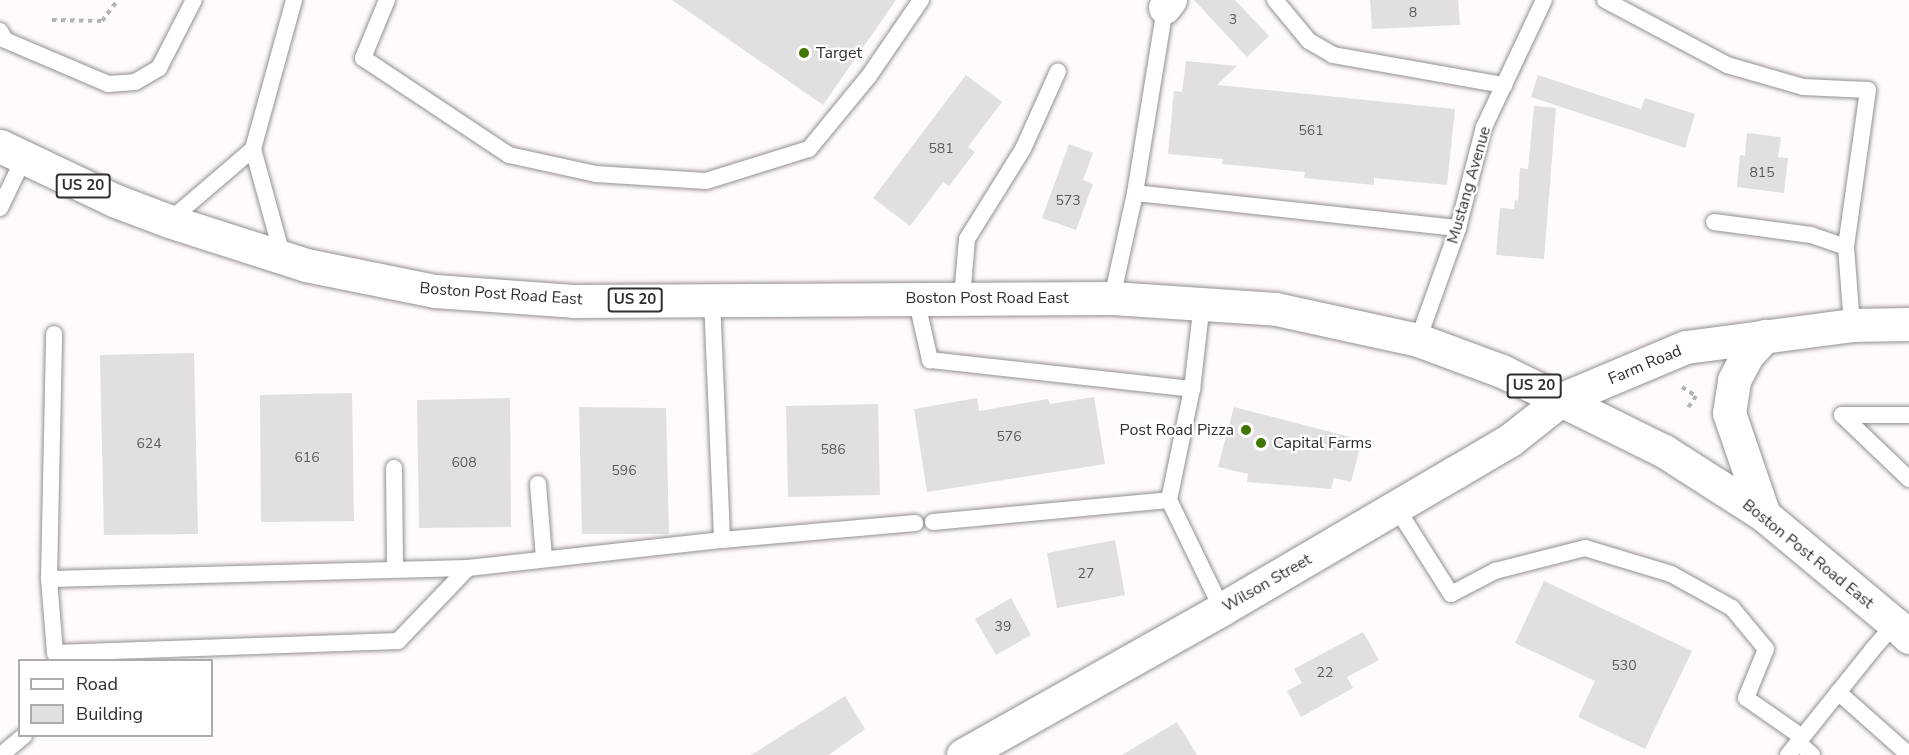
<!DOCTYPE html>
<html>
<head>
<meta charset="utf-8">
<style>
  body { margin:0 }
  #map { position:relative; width:1909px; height:755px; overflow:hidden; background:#fefafd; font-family:"Nunito Sans",sans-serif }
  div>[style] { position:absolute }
  .building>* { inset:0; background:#e2dfe1 }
  .path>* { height:4px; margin-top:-2px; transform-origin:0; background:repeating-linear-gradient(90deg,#b5b2b5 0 4.5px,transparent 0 9px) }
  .roads { filter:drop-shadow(0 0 2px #939092) drop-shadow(0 0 2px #939092) }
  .lane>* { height:16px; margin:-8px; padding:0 8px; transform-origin:8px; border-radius:8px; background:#fff }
  .street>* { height:32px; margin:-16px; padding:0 16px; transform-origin:16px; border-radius:16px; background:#fff }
  .secondary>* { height:33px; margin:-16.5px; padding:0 16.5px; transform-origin:16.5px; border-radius:16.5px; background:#fff }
  .primary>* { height:33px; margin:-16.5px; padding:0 16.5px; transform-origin:16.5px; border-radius:16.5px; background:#fff }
  .highway>* { height:33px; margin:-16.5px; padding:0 16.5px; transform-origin:16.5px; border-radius:16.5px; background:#fff }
  .dots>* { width:16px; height:16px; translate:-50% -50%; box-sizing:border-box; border:3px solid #fff; border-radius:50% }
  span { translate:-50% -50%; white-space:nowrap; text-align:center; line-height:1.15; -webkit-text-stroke:4.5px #fff; paint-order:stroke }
  .number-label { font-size:14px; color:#5c5b5c }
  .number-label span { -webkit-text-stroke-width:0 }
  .shield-label span { padding:2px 4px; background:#fff; border:2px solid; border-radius:4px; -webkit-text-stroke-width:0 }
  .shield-label { font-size:15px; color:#302f30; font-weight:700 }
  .poi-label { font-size:16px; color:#302f30 }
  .left { translate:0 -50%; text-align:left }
  .right { translate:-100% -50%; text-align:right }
  .street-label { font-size:16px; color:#302f30 }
  .legend { position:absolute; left:18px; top:659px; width:195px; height:78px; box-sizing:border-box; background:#fff; border:2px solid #acacac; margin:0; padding:8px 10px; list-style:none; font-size:18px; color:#302f30 }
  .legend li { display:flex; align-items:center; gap:12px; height:30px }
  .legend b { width:30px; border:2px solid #acacac }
</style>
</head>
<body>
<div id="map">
  <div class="building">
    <i style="clip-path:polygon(672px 0,896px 0,823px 105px)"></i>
    <i style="clip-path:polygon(1194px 0,1235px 0,1269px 36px,1247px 57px)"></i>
    <i style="clip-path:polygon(1370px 0,1458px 0,1460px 25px,1372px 29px)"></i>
    <i style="clip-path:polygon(1186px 61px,1237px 66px,1217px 85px,1455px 109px,1447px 185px,1374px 178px,1374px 185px,1304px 178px,1305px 172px,1222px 164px,1223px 159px,1168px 154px,1174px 91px,1182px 92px)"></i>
    <i style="clip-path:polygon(966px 75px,1002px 102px,968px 147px,975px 152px,949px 186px,943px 182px,910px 226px,873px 198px)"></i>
    <i style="clip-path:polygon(1538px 75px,1641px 109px,1645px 98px,1695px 114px,1685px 148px,1531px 97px)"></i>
    <i style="clip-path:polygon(1534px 106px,1556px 108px,1544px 259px,1496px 255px,1500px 208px,1514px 209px,1515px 200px,1518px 201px,1520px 168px,1528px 169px)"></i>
    <i style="clip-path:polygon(1747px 133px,1781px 137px,1778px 157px,1788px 158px,1784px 193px,1737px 187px,1740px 155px,1745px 156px)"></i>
    <i style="clip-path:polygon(1069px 144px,1093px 153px,1083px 180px,1093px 184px,1076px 230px,1042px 218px)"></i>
    <i style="clip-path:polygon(194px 353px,198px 534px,104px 535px,100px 355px)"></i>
    <i style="clip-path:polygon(352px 393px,354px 521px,261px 522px,260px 395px)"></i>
    <i style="clip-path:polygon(1094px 397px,1105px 464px,927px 492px,914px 409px,977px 398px,979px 411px,1048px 399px,1050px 404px)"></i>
    <i style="clip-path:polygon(510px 398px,511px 527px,419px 528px,417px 400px)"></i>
    <i style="clip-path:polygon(878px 404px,880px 495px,788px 497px,786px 406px)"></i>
    <i style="clip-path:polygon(579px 407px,666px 408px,669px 534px,582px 534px)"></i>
    <i style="clip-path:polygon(1234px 407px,1362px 440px,1351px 482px,1334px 478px,1331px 489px,1247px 482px,1248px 474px,1218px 467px)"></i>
    <i style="clip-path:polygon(1115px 540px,1125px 595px,1057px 608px,1047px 553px)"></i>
    <i style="clip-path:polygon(1544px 581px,1692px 651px,1645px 749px,1578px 717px,1595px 681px,1515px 643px)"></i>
    <i style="clip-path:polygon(1011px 598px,1031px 635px,996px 655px,975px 619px)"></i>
    <i style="clip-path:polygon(1363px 632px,1379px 660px,1347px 677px,1353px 688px,1301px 717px,1287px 691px,1302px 683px,1294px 669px)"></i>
    <i style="clip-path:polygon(845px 696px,865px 729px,829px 755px,751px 755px)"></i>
    <i style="clip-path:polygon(1177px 722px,1197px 755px,1122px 755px)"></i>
  </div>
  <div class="path">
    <i style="left:52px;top:20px;width:50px;rotate:1.1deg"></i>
    <i style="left:102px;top:21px;width:26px;rotate:-53deg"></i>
    <i style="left:1682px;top:387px;width:17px;rotate:33deg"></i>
    <i style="left:1696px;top:396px;width:18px;rotate:124deg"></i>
  </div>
  <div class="roads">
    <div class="lane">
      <i style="left:387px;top:0;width:63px;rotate:112.5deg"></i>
      <i style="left:363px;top:58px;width:175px;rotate:33.6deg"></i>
      <i style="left:509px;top:155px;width:89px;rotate:12.3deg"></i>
      <i style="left:596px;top:174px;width:110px;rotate:3.6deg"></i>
      <i style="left:706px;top:181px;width:108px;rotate:-17.3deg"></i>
      <i style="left:809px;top:149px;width:94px;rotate:-50.6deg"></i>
      <i style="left:869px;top:76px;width:92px;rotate:-55.6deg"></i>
      <i style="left:1275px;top:0;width:53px;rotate:50.3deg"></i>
      <i style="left:1309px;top:41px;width:28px;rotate:30deg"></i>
      <i style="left:1333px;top:55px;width:174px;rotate:10deg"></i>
      <i style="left:1605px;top:0;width:138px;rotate:28deg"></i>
      <i style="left:1727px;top:65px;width:79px;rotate:16.1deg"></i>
      <i style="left:1803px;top:87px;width:65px;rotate:2.6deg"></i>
      <i style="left:1868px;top:90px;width:159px;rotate:98deg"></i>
      <i style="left:1846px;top:247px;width:78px;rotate:85.6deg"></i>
      <i style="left:0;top:31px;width:10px;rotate:61deg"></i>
      <i style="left:5px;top:40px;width:112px;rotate:23.1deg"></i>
      <i style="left:108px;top:84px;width:27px;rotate:-4deg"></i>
      <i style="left:135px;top:82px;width:28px;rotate:-30deg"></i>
      <i style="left:159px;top:68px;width:76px;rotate:-62.8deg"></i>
      <i style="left:1135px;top:193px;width:325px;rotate:6.2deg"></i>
      <i style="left:0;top:208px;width:55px;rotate:-64.4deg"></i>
      <i style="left:169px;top:221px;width:111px;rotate:-40.6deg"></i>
      <i style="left:1714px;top:222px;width:98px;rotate:7.6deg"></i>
      <i style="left:1811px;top:235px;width:37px;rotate:19deg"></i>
      <i style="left:283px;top:258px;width:113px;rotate:-105.4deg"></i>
      <i style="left:253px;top:149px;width:155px;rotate:-74.6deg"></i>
      <i style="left:916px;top:298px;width:64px;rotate:77.3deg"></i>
      <i style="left:930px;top:360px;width:264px;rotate:6.3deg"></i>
      <i style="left:962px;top:298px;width:59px;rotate:-85.2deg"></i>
      <i style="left:967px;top:239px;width:106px;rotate:-58.1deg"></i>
      <i style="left:1023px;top:149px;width:85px;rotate:-65.8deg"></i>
      <i style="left:1112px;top:298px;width:107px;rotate:-77.6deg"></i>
      <i style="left:1135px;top:193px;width:187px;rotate:-80.8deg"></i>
      <i style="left:712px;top:299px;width:241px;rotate:87.6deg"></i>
      <i style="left:1202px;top:303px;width:87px;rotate:96.6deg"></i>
      <i style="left:1192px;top:389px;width:113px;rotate:101.7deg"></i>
      <i style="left:1169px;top:500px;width:121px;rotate:64.1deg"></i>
      <i style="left:1418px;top:340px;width:119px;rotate:-70.3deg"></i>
      <i style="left:1458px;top:228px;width:104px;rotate:-75.6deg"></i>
      <i style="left:1484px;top:127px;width:140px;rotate:-64.7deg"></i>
      <i style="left:1909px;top:415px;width:67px;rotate:180deg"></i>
      <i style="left:1842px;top:415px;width:93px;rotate:43.7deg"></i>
      <i style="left:394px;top:468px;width:101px;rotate:89.4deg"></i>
      <i style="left:538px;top:484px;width:75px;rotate:85.4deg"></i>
      <i style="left:1396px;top:507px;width:103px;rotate:57.7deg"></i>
      <i style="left:1451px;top:594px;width:50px;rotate:-27.6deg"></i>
      <i style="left:1495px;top:571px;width:93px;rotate:-14.3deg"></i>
      <i style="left:1585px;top:548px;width:90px;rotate:16.8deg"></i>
      <i style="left:1671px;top:574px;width:70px;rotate:29.1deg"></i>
      <i style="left:1732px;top:608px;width:53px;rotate:50.3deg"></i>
      <i style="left:1766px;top:649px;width:53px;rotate:112.2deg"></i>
      <i style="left:1746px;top:698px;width:68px;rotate:34.9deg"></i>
      <i style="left:933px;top:522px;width:237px;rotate:-5.3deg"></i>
      <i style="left:468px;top:568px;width:101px;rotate:133.8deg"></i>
      <i style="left:398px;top:641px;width:343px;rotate:178deg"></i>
      <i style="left:55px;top:653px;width:74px;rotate:-94.6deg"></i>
      <i style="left:49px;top:579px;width:419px;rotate:-1.5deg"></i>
      <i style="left:468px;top:568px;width:256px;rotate:-6.3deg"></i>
      <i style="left:722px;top:540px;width:194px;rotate:-5deg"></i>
      <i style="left:49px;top:579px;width:245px;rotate:-88.8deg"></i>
      <i style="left:1838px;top:692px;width:95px;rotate:41.6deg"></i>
      <i style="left:1798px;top:742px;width:19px;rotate:43deg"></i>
      <i style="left:1px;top:755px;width:30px;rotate:-40deg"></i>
      <i style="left:1788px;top:755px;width:134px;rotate:-51.3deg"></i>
      <i style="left:1872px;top:650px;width:35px;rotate:-49deg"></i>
    </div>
    <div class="street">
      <i style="left:1165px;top:8px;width:10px;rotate:-53deg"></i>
    </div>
    <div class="secondary">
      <i style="left:1764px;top:515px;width:108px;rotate:-108.9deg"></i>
      <i style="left:1729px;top:413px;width:33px;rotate:-81deg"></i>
      <i style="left:1734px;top:380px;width:30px;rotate:-62deg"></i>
      <i style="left:1748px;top:354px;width:25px;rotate:-47deg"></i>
      <i style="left:963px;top:755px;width:297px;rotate:-29.4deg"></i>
      <i style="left:1222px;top:609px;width:269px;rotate:-30.4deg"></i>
      <i style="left:1454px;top:473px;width:65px;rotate:-30.5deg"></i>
      <i style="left:1510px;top:440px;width:66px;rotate:-38.3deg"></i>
      <i style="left:1562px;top:399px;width:134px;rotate:-22.8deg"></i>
      <i style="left:1686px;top:347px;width:167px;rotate:-7.5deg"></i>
      <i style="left:1852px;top:325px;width:57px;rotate:-1deg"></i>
    </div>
    <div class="primary">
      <i style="left:169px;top:221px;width:144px;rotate:17.8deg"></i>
      <i style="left:306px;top:265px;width:132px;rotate:11.4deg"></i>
      <i style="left:435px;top:291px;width:138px;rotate:4.1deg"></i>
      <i style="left:573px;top:301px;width:539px;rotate:-0.32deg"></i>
      <i style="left:1112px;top:298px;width:164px;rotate:3.8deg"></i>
      <i style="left:1276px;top:309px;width:145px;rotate:12.3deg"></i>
      <i style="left:1418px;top:340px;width:90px;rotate:20.3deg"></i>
      <i style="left:1502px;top:371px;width:181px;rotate:26.3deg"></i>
      <i style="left:1664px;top:451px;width:119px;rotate:32.6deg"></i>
      <i style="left:1764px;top:515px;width:170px;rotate:39.8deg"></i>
    </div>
    <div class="highway">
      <i style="left:0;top:146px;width:128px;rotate:25.4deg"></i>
      <i style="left:116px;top:201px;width:57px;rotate:20.7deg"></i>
      <i style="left:1895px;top:624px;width:19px;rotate:43deg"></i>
    </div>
  </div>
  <div class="dots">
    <i style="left:804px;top:53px;background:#417600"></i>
    <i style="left:1246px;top:430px;background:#417600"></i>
    <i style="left:1261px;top:443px;background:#417600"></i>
  </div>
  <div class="number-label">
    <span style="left:1413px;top:13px">8</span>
    <span style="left:1233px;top:20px">3</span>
    <span style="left:1311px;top:131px">561</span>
    <span style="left:941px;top:149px">581</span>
    <span style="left:1762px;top:173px">815</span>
    <span style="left:1068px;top:201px">573</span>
    <span style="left:1009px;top:437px">576</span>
    <span style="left:149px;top:444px">624</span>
    <span style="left:833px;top:450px">586</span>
    <span style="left:307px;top:458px">616</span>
    <span style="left:464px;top:463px">608</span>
    <span style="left:624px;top:471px">596</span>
    <span style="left:1086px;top:574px">27</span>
    <span style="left:1003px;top:627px">39</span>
    <span style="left:1624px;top:666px">530</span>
    <span style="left:1325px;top:673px">22</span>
  </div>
  <div class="shield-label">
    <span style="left:83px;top:186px">US 20</span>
    <span style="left:635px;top:300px">US 20</span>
    <span style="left:1534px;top:386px">US 20</span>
  </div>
  <div class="poi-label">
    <span class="left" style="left:816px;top:53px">Target</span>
    <span class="right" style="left:1234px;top:430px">Post Road Pizza</span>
    <span class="left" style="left:1273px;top:443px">Capital Farms</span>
  </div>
  <div class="street-label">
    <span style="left:1469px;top:185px;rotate:-74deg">Mustang Avenue</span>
    <span style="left:501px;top:294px;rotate:4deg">Boston Post Road East</span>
    <span style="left:987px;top:298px">Boston Post Road East</span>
    <span style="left:1645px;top:365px;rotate:-23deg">Farm Road</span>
    <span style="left:1808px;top:554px;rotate:39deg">Boston Post Road East</span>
    <span style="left:1267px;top:583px;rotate:-30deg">Wilson Street</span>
  </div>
  <ul class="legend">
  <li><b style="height:8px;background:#fff"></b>Road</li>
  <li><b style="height:16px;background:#e2dfe1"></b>Building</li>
  </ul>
</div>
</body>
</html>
